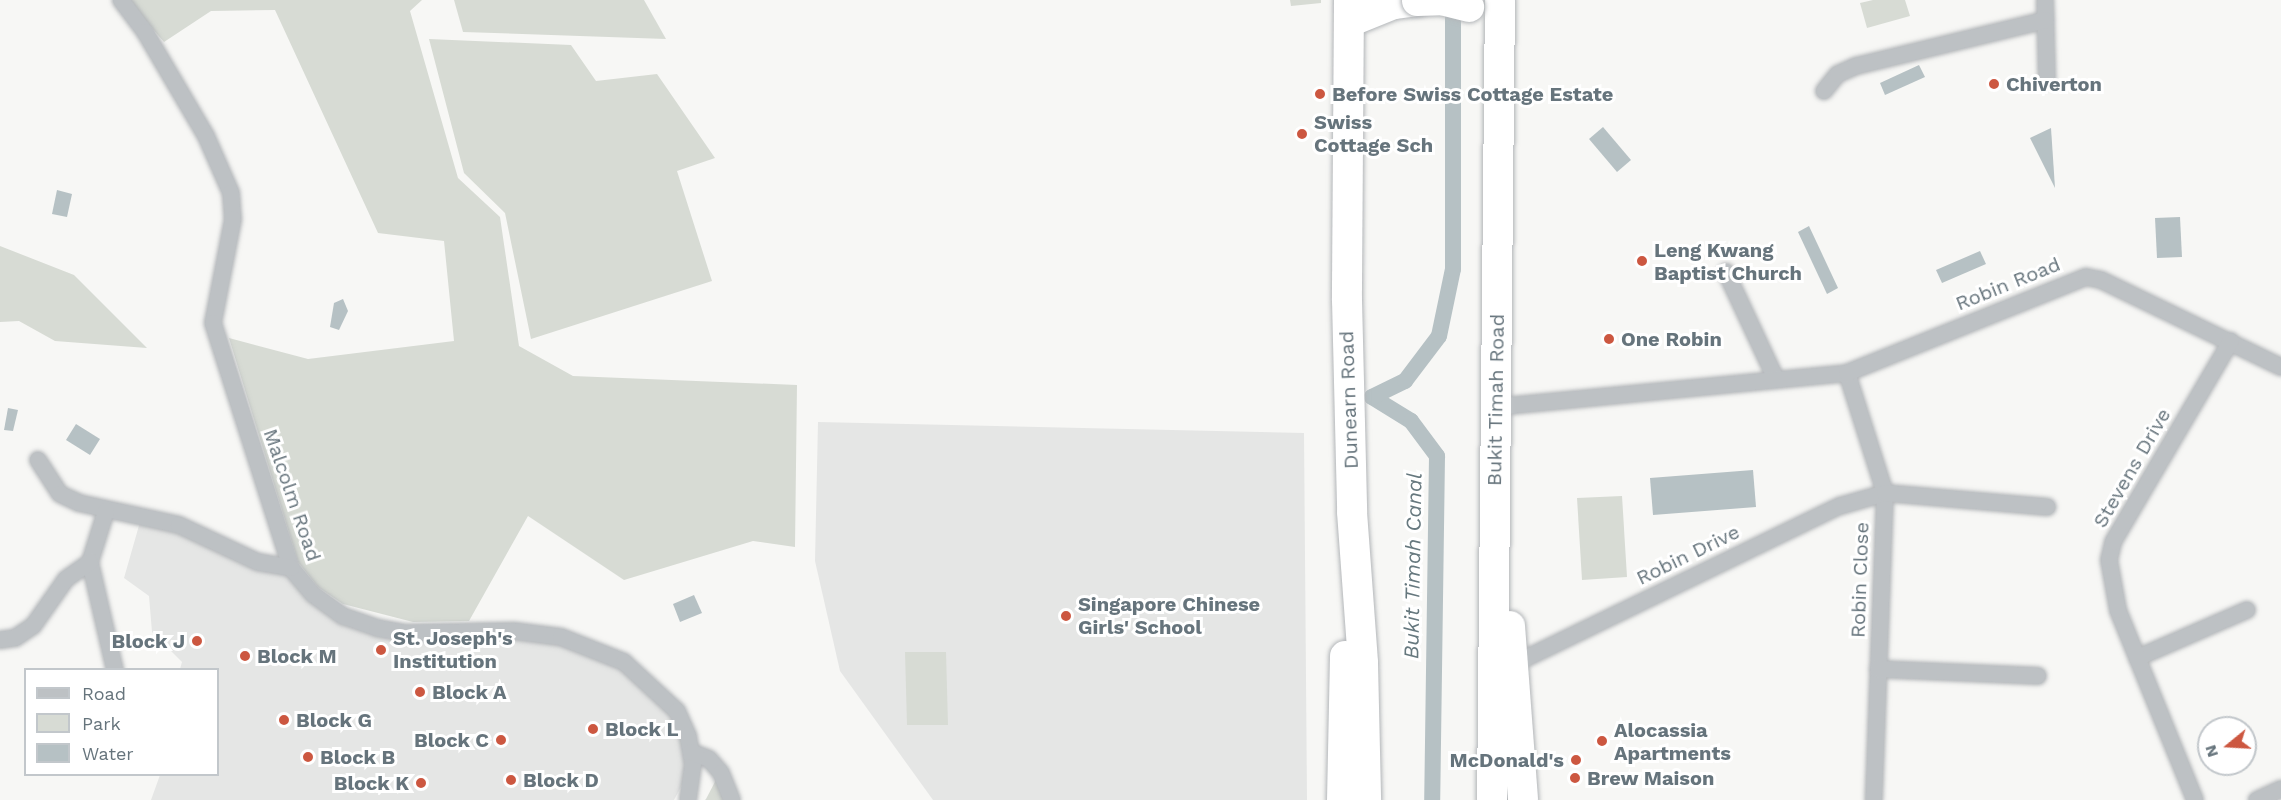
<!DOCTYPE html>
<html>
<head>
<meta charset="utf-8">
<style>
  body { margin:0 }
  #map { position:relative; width:2281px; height:800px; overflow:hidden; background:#f7f7f5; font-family:"Work Sans",sans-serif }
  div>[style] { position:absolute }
  .built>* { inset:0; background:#e5e6e5 }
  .green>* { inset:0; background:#d7dbd4 }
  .water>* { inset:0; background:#b6c1c4 }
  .canal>* { height:16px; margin:-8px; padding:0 8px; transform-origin:8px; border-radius:8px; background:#b6c1c4 }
  .roads { filter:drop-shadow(0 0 2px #b3b6b9) drop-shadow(0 0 2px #b3b6b9) }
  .street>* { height:16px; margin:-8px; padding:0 8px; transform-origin:8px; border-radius:8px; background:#bdc1c4 }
  .highway>* { height:30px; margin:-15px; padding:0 15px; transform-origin:15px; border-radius:15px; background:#fff }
  .bridges { filter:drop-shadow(0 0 2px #b3b6b9) drop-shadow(0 0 2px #b3b6b9) }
  .highway-bridge>* { height:30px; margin:-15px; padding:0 15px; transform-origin:15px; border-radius:15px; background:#fff }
  .dots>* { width:16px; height:16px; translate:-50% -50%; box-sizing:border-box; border:3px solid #fff; border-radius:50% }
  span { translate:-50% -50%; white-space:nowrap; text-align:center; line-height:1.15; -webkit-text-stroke:6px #fff; paint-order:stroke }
  .poi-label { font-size:20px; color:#66747c; font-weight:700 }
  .left { translate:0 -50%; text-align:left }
  .right { translate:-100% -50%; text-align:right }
  .street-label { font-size:20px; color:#66747c }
  .water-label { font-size:21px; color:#66787e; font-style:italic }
  .legend { position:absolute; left:24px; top:668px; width:195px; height:108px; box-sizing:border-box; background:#fff; border:2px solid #c2c7cb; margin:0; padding:8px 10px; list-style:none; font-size:18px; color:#66747c }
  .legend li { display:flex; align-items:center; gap:12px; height:30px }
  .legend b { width:30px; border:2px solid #c2c7cb }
  .north { position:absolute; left:2197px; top:716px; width:60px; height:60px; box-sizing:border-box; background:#fff; border:2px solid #c2c7cb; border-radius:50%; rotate:252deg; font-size:16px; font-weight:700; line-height:24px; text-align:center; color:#66747c }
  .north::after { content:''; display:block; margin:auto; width:21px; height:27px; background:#cc5740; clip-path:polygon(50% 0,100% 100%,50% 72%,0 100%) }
</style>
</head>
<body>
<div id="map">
  <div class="built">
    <i style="clip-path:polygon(818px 422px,1304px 433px,1307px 800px,933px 800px,840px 671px,815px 561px)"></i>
    <i style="clip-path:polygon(140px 522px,291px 568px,367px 630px,514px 631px,624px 662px,677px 711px,693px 764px,674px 800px,151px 800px,160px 775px,218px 774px,218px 670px,180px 669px,182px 662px,152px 632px,149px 596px,124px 578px)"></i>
  </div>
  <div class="green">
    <i style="clip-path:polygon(128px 0,422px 0,410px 11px,458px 178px,500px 217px,519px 346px,573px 376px,797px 385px,795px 547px,753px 541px,624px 580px,528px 516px,469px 621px,413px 622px,343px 604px,318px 587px,298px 562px,229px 338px,308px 359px,454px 341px,444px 241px,378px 233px,275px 10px,211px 11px,164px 42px)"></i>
    <i style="clip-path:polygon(454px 0,644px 0,666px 39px,463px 32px)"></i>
    <i style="clip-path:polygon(1290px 0,1321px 0,1321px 3px,1291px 6px)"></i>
    <i style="clip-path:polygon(1873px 0,1905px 0,1910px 16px,1867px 28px,1860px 3px)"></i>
    <i style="clip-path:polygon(429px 39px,571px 45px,596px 81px,657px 74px,715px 158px,677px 171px,712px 281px,531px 339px,505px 213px,464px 173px)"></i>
    <i style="clip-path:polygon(0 246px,74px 275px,147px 348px,55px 341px,19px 321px,0 322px)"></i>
    <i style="clip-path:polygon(1622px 496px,1627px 577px,1582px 580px,1577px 498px)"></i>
    <i style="clip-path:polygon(905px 652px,946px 652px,948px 725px,907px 725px)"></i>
    <i style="clip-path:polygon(717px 778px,724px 800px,705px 800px,706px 799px)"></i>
  </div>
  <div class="water">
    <i style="clip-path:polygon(1919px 65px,1925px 77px,1885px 95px,1880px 83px)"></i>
    <i style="clip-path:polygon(1603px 127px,1631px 160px,1617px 172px,1589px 139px)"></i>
    <i style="clip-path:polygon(2051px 128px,2055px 188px,2030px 138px)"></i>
    <i style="clip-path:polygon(57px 190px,72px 194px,67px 217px,52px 214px)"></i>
    <i style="clip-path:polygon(2180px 217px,2182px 257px,2157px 258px,2155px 218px)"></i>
    <i style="clip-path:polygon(1809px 226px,1838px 288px,1827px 294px,1798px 232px)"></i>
    <i style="clip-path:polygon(1980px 251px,1986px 264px,1942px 283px,1936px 270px)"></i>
    <i style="clip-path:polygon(343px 299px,348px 311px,339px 330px,330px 327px,334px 303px)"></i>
    <i style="clip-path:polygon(8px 408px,18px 410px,13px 431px,4px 430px)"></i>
    <i style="clip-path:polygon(76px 424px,100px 439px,90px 455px,66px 440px)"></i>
    <i style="clip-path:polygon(1753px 470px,1756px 507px,1653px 515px,1650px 478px)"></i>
    <i style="clip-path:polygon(694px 595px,702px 613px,680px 622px,673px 604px)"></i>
  </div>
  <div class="canal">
    <i style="left:1372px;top:397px;width:46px;rotate:31.6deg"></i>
    <i style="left:1411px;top:421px;width:44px;rotate:53.4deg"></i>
    <i style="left:1437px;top:456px;width:344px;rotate:90.8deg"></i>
    <i style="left:1372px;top:397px;width:37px;rotate:-26deg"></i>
    <i style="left:1405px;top:381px;width:56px;rotate:-52.9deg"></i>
    <i style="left:1439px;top:336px;width:68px;rotate:-78.2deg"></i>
    <i style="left:1453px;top:269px;width:269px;rotate:-90deg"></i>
  </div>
  <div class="roads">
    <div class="street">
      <i style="left:121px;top:0;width:40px;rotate:53deg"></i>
      <i style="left:145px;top:32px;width:121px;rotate:59.6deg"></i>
      <i style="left:206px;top:136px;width:62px;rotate:66.3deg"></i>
      <i style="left:231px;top:193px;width:26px;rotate:86deg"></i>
      <i style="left:233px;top:219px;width:106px;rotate:100.9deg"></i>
      <i style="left:213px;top:323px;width:257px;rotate:72.3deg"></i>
      <i style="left:291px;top:568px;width:35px;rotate:50deg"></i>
      <i style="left:314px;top:595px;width:36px;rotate:36deg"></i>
      <i style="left:343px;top:616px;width:36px;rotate:19deg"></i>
      <i style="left:377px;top:628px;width:28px;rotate:10deg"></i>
      <i style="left:405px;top:633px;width:109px;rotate:-1.1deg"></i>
      <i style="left:514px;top:631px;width:47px;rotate:7.3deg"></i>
      <i style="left:561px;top:637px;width:68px;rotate:21.6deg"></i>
      <i style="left:624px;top:662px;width:72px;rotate:42.8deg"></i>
      <i style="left:677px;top:711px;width:27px;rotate:66deg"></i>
      <i style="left:688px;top:736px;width:28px;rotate:80deg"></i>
      <i style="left:693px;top:764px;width:36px;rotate:98deg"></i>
      <i style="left:2045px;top:0;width:80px;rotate:88.6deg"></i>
      <i style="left:1824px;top:91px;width:22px;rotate:-51deg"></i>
      <i style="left:1838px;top:74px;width:20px;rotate:-24deg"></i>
      <i style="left:1856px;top:66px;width:195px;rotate:-13.6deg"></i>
      <i style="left:1726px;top:272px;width:118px;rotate:65deg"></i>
      <i style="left:1847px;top:373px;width:126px;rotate:72.4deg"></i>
      <i style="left:1885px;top:493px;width:307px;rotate:92.1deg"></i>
      <i style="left:1496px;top:407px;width:353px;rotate:-5.5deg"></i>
      <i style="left:1847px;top:373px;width:258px;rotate:-21.9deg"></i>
      <i style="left:2086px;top:277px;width:15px;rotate:11deg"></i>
      <i style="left:2101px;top:280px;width:200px;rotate:25.8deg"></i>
      <i style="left:38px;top:460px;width:40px;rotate:57.1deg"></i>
      <i style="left:60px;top:494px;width:21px;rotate:25deg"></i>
      <i style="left:79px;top:503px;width:102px;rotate:12.4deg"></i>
      <i style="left:179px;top:525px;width:87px;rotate:25.1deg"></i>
      <i style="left:258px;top:562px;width:34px;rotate:10deg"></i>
      <i style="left:106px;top:511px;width:53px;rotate:107.4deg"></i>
      <i style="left:90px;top:562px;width:111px;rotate:77deg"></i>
      <i style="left:0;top:640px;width:15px;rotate:-8deg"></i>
      <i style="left:15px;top:638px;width:22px;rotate:-34deg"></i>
      <i style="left:33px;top:626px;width:57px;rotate:-54.9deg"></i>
      <i style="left:66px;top:579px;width:29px;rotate:-35deg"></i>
      <i style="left:2137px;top:658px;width:120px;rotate:-23.6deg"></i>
      <i style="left:1514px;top:664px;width:362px;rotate:-25.9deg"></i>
      <i style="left:1840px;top:506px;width:47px;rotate:-16.1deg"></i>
      <i style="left:1885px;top:493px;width:163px;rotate:4.9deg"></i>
      <i style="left:1878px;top:669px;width:160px;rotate:2.5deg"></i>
      <i style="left:691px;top:752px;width:19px;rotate:21deg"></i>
      <i style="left:709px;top:759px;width:18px;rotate:49deg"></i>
      <i style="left:721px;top:773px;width:29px;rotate:68deg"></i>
      <i style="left:2195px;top:800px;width:205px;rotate:-112.1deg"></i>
      <i style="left:2118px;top:610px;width:51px;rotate:-100.2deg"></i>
      <i style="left:2109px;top:560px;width:18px;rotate:-77deg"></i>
      <i style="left:2113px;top:542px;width:233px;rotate:-59.6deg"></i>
      <i style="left:2257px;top:800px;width:26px;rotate:-25deg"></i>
    </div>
    <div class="highway">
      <i style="left:1349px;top:0;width:300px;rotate:90.4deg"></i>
      <i style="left:1347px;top:300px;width:212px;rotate:88.6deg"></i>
      <i style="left:1352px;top:512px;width:151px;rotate:85.8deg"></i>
      <i style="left:1363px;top:663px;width:137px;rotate:88.7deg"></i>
      <i style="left:1349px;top:22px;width:48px;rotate:-21.8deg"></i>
      <i style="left:1394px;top:4px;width:23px;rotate:-7deg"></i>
      <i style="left:1510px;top:626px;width:174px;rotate:85.7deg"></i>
      <i style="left:1342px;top:800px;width:144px;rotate:-88.8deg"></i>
      <i style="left:1492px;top:800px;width:800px;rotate:-89.43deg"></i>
    </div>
  </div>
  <div class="bridges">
    <div class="highway-bridge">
      <i style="left:1417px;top:1px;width:24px;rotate:-2deg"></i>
      <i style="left:1441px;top:0;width:29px;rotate:14deg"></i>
    </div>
  </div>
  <div class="dots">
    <i style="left:1994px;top:84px;background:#cc5740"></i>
    <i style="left:1320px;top:94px;background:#cc5740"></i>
    <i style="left:1302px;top:134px;background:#cc5740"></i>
    <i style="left:1642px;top:261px;background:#cc5740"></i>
    <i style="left:1609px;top:339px;background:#cc5740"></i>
    <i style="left:1066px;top:616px;background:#cc5740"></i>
    <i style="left:197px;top:641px;background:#cc5740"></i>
    <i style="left:381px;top:650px;background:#cc5740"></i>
    <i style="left:245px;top:656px;background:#cc5740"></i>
    <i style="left:420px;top:692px;background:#cc5740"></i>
    <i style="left:284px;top:720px;background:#cc5740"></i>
    <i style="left:593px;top:729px;background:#cc5740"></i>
    <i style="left:501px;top:740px;background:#cc5740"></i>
    <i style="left:1602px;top:741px;background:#cc5740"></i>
    <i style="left:308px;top:757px;background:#cc5740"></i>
    <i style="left:1576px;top:760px;background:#cc5740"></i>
    <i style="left:1575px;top:778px;background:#cc5740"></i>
    <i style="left:511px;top:780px;background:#cc5740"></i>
    <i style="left:421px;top:783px;background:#cc5740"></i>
  </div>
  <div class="poi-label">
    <span class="left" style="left:2006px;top:84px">Chiverton</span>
    <span class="left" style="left:1332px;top:94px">Before Swiss Cottage Estate</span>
    <span class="left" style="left:1314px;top:134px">Swiss<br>Cottage Sch</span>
    <span class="left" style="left:1654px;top:262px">Leng Kwang<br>Baptist Church</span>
    <span class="left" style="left:1621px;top:339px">One Robin</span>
    <span class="left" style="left:1078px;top:616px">Singapore Chinese<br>Girls' School</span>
    <span class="left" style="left:393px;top:650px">St. Joseph's<br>Institution</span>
    <span class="right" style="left:185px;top:641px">Block J</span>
    <span class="left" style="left:257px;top:656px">Block M</span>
    <span class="left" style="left:432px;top:692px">Block A</span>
    <span class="left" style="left:296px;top:720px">Block G</span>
    <span class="left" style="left:605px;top:729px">Block L</span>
    <span class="left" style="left:1614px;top:742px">Alocassia<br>Apartments</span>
    <span class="right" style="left:489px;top:740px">Block C</span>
    <span class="left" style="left:320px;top:757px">Block B</span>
    <span class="right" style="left:1564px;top:760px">McDonald's</span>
    <span class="left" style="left:1587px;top:778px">Brew Maison</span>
    <span class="left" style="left:523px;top:780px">Block D</span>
    <span class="right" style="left:409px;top:783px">Block K</span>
  </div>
  <div class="street-label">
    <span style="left:2008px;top:284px;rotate:-22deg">Robin Road</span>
    <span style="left:1349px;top:400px;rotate:-92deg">Dunearn Road</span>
    <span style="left:1496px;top:400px;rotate:-89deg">Bukit Timah Road</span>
    <span style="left:2132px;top:468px;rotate:-60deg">Stevens Drive</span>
    <span style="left:292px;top:495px;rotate:71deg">Malcolm Road</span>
    <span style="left:1688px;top:555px;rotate:-26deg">Robin Drive</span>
    <span style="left:1860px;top:580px;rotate:-88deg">Robin Close</span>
  </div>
  <div class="water-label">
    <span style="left:1413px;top:566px;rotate:-89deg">Bukit Timah Canal</span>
  </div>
  <ul class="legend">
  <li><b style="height:8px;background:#bdc1c4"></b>Road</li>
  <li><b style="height:16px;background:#d7dbd4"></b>Park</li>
  <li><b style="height:16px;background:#b6c1c4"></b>Water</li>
  </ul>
  <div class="north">N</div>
</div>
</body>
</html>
